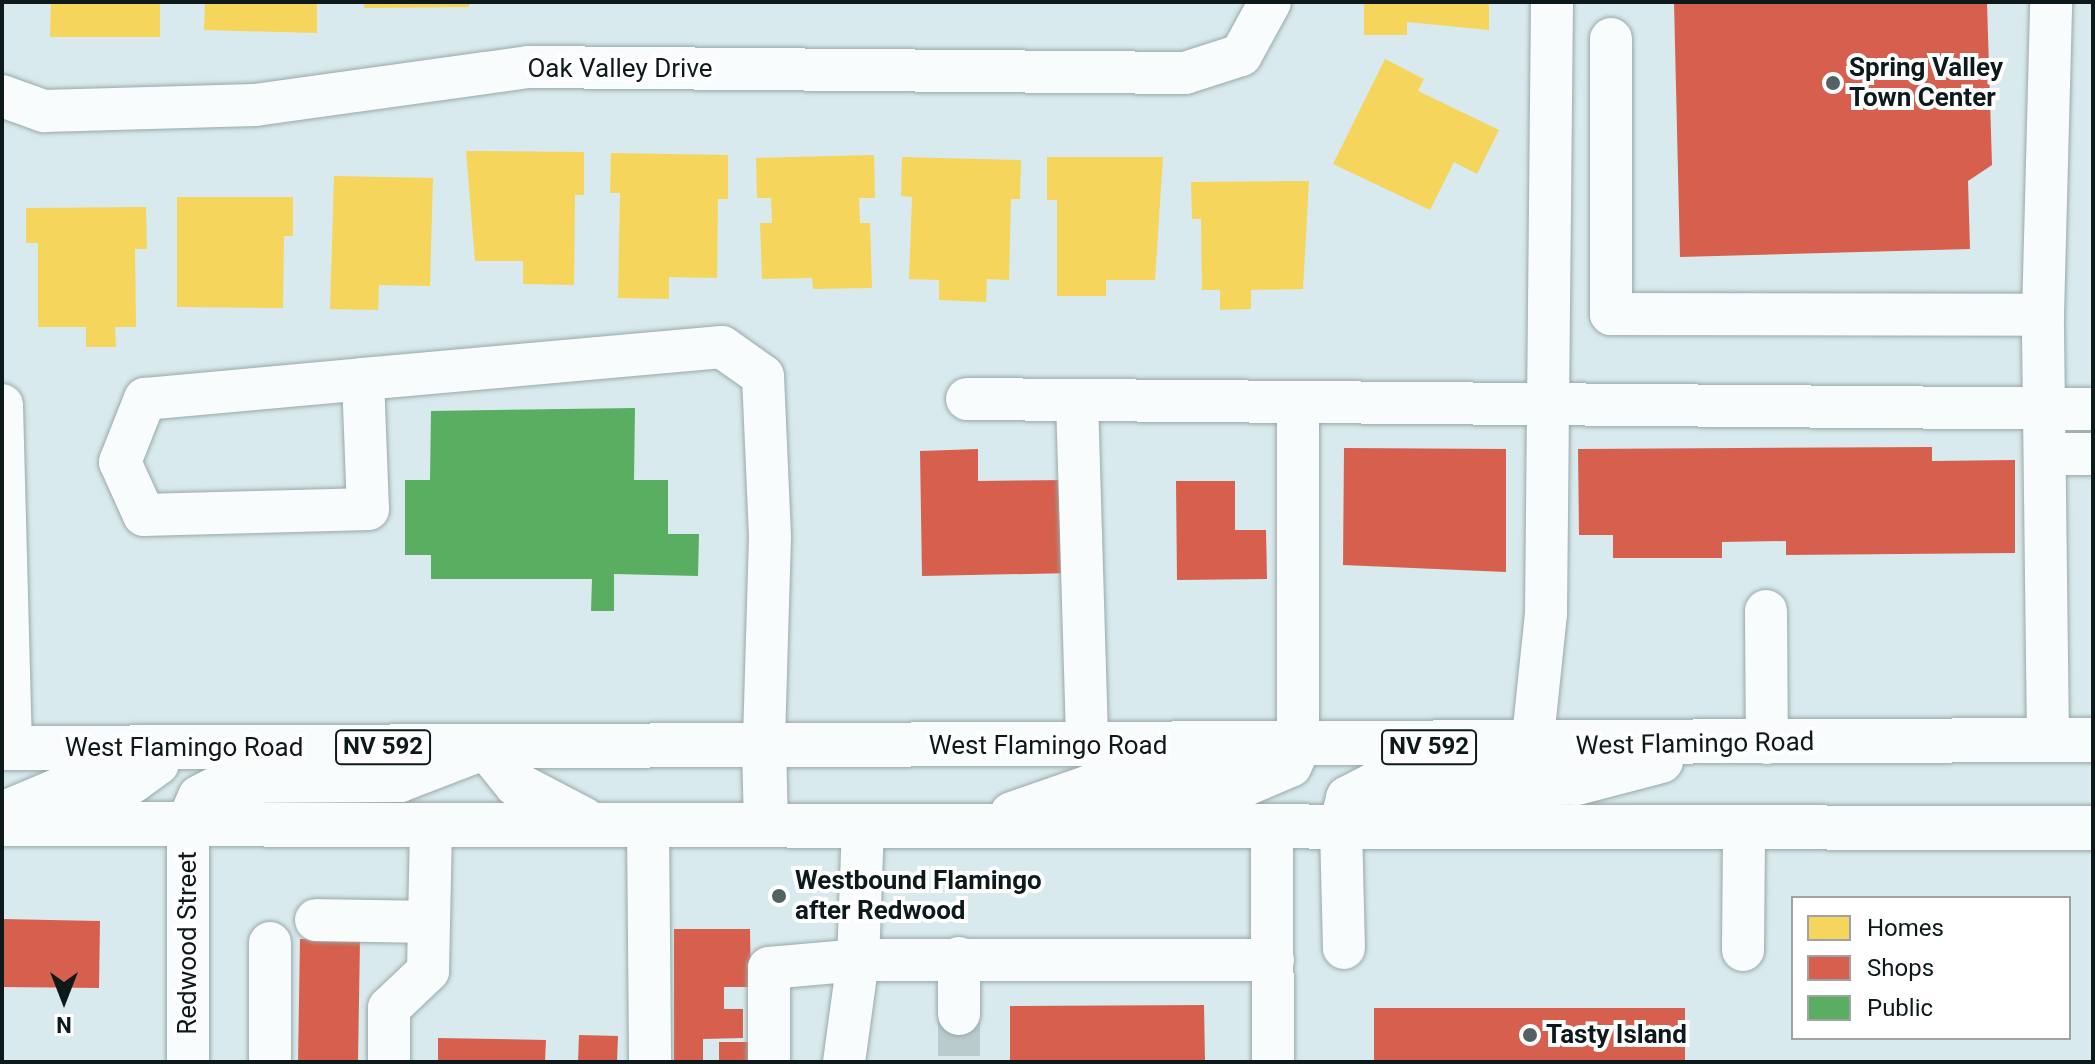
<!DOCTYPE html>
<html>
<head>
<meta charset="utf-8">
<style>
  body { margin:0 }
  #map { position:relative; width:2095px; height:1064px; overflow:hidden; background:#d8eaed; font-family:Roboto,sans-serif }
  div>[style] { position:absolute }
  .homes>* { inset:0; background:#f6d55c }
  .shops>* { inset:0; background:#d6604d }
  .public>* { inset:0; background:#5aae61 }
  .minor-tunnel>* { height:42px; margin-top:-21px; transform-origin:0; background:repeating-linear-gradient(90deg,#bacbce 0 42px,transparent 0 63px) }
  .roads { filter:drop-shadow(0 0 2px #9aa8aa) drop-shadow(0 0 2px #9aa8aa) }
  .minor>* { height:42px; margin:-21px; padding:0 21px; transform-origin:21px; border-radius:21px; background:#f9fcfc }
  .major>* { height:44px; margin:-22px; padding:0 22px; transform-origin:22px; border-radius:22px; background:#f9fcfc }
  .dots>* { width:22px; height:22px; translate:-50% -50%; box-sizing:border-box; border:4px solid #fff; border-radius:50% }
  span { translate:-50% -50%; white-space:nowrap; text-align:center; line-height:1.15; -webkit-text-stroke:8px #fff; paint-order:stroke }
  .shield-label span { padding:2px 6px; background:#fff; border:2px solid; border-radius:6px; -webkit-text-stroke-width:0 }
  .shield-label { font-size:24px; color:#0d191b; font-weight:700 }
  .poi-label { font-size:26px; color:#0d191b; font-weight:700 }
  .left { translate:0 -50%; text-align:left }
  .street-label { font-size:26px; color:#0d191b }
  .frame { position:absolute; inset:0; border:4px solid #0d191b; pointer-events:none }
  .legend { position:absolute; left:1791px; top:896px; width:280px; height:144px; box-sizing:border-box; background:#fff; border:2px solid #9ea3a4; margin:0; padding:10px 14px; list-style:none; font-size:24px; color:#0d191b }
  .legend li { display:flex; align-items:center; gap:16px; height:40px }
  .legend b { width:40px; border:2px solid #9ea3a4 }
  .north { position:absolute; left:24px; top:960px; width:80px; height:80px; -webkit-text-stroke:6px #fff; paint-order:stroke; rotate:180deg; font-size:22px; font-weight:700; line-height:32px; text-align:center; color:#0d191b }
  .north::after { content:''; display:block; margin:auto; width:28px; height:36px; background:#0d191b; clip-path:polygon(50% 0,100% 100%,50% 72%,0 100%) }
</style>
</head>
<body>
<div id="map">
  <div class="homes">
    <i style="clip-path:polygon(51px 2px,160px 2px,160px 37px,50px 37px)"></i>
    <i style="clip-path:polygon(205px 2px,317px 2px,317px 33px,204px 30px)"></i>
    <i style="clip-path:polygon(364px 2px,469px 2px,469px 7px,364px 8px)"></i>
    <i style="clip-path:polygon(1364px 2px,1489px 2px,1489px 30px,1407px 22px,1407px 35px,1364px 35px)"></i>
    <i style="clip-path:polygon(1385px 59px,1424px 79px,1418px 91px,1499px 130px,1477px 174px,1454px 162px,1430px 210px,1333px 164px)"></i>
    <i style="clip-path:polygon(466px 151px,584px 152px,584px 195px,575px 195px,574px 285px,523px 284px,523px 261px,475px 261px)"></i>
    <i style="clip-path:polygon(611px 153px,728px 155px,728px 199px,718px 199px,717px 278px,669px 277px,669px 299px,618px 298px,620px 193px,610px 193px)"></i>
    <i style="clip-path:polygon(874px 155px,875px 198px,859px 198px,860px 223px,870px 223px,872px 288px,813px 289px,812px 278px,762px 279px,760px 223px,772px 223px,771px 198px,757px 198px,756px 158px)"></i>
    <i style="clip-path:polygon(902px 157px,1021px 160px,1020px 199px,1011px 199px,1009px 280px,987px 279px,986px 302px,939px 300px,939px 280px,909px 279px,912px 197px,901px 196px)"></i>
    <i style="clip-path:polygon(1047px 157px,1163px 157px,1155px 280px,1106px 280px,1106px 296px,1057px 296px,1057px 200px,1047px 200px)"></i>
    <i style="clip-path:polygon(334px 176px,433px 178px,430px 286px,379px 285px,378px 310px,330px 309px)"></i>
    <i style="clip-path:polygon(1309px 181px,1303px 289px,1251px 290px,1251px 309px,1220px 310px,1220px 290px,1202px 290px,1201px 219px,1192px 219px,1191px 182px)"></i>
    <i style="clip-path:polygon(177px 197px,293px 197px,293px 236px,284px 236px,283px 308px,177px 307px)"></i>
    <i style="clip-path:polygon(146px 207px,147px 249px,135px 249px,136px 327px,115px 327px,116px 347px,86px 347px,86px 327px,38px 327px,38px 243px,26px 243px,26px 208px)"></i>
  </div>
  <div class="shops">
    <i style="clip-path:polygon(1674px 2px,1987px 2px,1992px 165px,1968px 181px,1970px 249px,1680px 257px)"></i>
    <i style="clip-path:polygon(1932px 447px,1932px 461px,2015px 460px,2015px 553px,1786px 555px,1786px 541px,1722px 542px,1722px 558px,1613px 558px,1613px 535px,1579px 535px,1578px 449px)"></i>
    <i style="clip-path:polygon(1344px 448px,1506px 449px,1506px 572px,1343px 565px)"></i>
    <i style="clip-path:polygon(978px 449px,978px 481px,1072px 480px,1074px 573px,922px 576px,920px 451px)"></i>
    <i style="clip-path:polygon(1176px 481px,1235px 481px,1235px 530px,1266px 530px,1267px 579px,1177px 580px)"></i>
    <i style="clip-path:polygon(2px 919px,100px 921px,99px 988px,2px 987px)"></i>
    <i style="clip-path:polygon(674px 929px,750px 929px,751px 987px,724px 987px,724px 1009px,743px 1009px,743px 1038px,703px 1039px,703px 1062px,674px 1062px)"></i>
    <i style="clip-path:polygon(300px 939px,360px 939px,358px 1062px,298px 1062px)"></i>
    <i style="clip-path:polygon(1204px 1005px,1205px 1062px,1010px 1062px,1010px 1006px)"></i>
    <i style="clip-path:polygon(1374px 1008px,1685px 1008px,1685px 1062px,1374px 1062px)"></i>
    <i style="clip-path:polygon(579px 1035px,618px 1036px,617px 1062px,578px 1062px)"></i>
    <i style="clip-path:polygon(438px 1038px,546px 1040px,545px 1062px,438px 1062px)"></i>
    <i style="clip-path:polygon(719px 1042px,755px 1042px,755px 1062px,719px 1062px)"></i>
  </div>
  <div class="public">
    <i style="clip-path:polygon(635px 408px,634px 480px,668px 480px,668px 534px,699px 534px,698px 576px,614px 574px,614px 611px,591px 611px,592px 579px,431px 579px,431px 555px,405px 555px,405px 480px,430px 480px,431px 411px)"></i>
  </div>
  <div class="minor-tunnel">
    <i style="left:959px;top:1014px;width:48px;rotate:90deg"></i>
  </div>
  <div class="roads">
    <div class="minor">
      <i style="left:1611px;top:39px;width:275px;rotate:90deg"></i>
      <i style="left:1611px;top:314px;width:432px;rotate:0.1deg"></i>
      <i style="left:2px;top:96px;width:45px;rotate:19.7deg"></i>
      <i style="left:44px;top:111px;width:211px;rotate:-1.6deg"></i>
      <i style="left:255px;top:105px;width:276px;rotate:-7.9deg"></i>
      <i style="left:528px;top:67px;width:657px;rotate:0.52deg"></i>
      <i style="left:1185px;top:73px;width:59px;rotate:-17.8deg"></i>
      <i style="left:1241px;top:55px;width:60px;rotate:-61.3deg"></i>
      <i style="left:363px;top:379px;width:130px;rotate:87.8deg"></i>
      <i style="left:368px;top:509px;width:224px;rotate:178.5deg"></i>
      <i style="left:144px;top:515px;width:58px;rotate:-114.4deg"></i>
      <i style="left:120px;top:462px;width:68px;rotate:-68.4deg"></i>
      <i style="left:145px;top:399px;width:219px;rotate:-5.2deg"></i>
      <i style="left:363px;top:379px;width:360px;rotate:-5.1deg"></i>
      <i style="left:722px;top:347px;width:50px;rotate:35.3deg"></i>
      <i style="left:763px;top:376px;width:161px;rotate:87.5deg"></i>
      <i style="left:770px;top:537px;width:208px;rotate:91.7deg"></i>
      <i style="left:967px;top:399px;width:1126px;rotate:0.51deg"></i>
      <i style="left:1077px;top:400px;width:346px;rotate:88.3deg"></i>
      <i style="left:2px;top:405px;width:343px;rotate:88.5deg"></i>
      <i style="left:1298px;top:406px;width:341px;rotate:90deg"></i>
      <i style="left:2045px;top:454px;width:48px"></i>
      <i style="left:1766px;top:611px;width:132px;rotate:89.6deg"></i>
      <i style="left:2048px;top:740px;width:425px;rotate:-90.7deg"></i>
      <i style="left:2043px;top:315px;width:313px;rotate:-88.5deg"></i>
      <i style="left:1532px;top:747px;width:134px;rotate:-84deg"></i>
      <i style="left:1546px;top:614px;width:612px;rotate:-89.44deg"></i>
      <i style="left:648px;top:824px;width:238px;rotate:89.5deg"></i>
      <i style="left:188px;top:825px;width:237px;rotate:90deg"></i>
      <i style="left:863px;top:825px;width:135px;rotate:92.1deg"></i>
      <i style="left:858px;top:960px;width:415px"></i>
      <i style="left:1272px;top:827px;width:235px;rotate:89.8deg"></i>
      <i style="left:1341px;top:827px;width:121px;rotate:88.6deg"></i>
      <i style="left:316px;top:920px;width:113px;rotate:1deg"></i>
      <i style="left:270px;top:943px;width:119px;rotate:90deg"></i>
      <i style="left:1743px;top:950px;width:122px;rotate:-89.5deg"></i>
      <i style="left:959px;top:1014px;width:56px;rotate:-90deg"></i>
      <i style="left:389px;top:1062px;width:54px;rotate:-90deg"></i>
      <i style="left:389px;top:1008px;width:54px;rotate:-43.5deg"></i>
      <i style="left:428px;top:971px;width:147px;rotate:-88.8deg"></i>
      <i style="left:769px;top:1062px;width:94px;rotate:-90deg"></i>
      <i style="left:769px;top:968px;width:89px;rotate:-5.1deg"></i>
      <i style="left:858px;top:960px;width:103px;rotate:97.8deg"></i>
    </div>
    <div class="major">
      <i style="left:764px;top:745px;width:80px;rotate:88.6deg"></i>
      <i style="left:2px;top:748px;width:2091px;rotate:-0.22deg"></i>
      <i style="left:2px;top:814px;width:67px;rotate:-22.8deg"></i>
      <i style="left:64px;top:788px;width:67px;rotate:-5.1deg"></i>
      <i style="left:131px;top:782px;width:32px;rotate:-36deg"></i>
      <i style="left:157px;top:763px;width:16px;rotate:-75deg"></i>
      <i style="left:1012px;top:814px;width:83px;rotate:-19.1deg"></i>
      <i style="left:1090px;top:787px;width:153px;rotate:-0.7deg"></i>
      <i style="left:1243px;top:785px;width:51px;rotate:-23.1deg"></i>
      <i style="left:1290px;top:765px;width:20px;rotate:-66deg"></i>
      <i style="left:2px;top:824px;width:2091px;rotate:0.11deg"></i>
      <i style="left:188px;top:825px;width:30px;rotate:-67deg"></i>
      <i style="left:200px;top:797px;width:35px;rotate:-27deg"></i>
      <i style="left:231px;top:781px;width:169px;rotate:-0.3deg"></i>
      <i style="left:400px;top:780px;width:92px;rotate:-21deg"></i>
      <i style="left:486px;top:747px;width:48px;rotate:51deg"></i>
      <i style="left:516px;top:784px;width:76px;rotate:27.6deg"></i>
      <i style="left:1341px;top:827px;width:30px;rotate:-76deg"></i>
      <i style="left:1348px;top:798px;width:29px;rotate:-27deg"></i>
      <i style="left:1374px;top:785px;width:203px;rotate:-0.6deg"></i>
      <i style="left:1577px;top:783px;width:87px;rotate:-14.7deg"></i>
    </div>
  </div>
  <div class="dots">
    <i style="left:1833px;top:83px;background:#546264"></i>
    <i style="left:779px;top:896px;background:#546264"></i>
    <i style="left:1530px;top:1035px;background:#546264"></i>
  </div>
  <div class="shield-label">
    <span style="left:383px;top:747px">NV 592</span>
    <span style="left:1429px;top:747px">NV 592</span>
  </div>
  <div class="poi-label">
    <span class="left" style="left:1849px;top:83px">Spring Valley<br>Town Center</span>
    <span class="left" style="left:795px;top:896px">Westbound Flamingo<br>after Redwood</span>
    <span class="left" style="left:1546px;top:1035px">Tasty Island</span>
  </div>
  <div class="street-label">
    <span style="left:620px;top:69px">Oak Valley Drive</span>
    <span style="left:1695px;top:744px;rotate:-1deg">West Flamingo Road</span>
    <span style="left:1048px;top:746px">West Flamingo Road</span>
    <span style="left:184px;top:748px">West Flamingo Road</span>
    <span style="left:188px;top:943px;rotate:-90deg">Redwood Street</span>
  </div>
  <div class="frame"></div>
  <ul class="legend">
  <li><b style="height:22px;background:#f6d55c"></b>Homes</li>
  <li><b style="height:22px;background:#d6604d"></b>Shops</li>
  <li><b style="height:22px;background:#5aae61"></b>Public</li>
  </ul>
  <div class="north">N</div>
</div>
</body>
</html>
